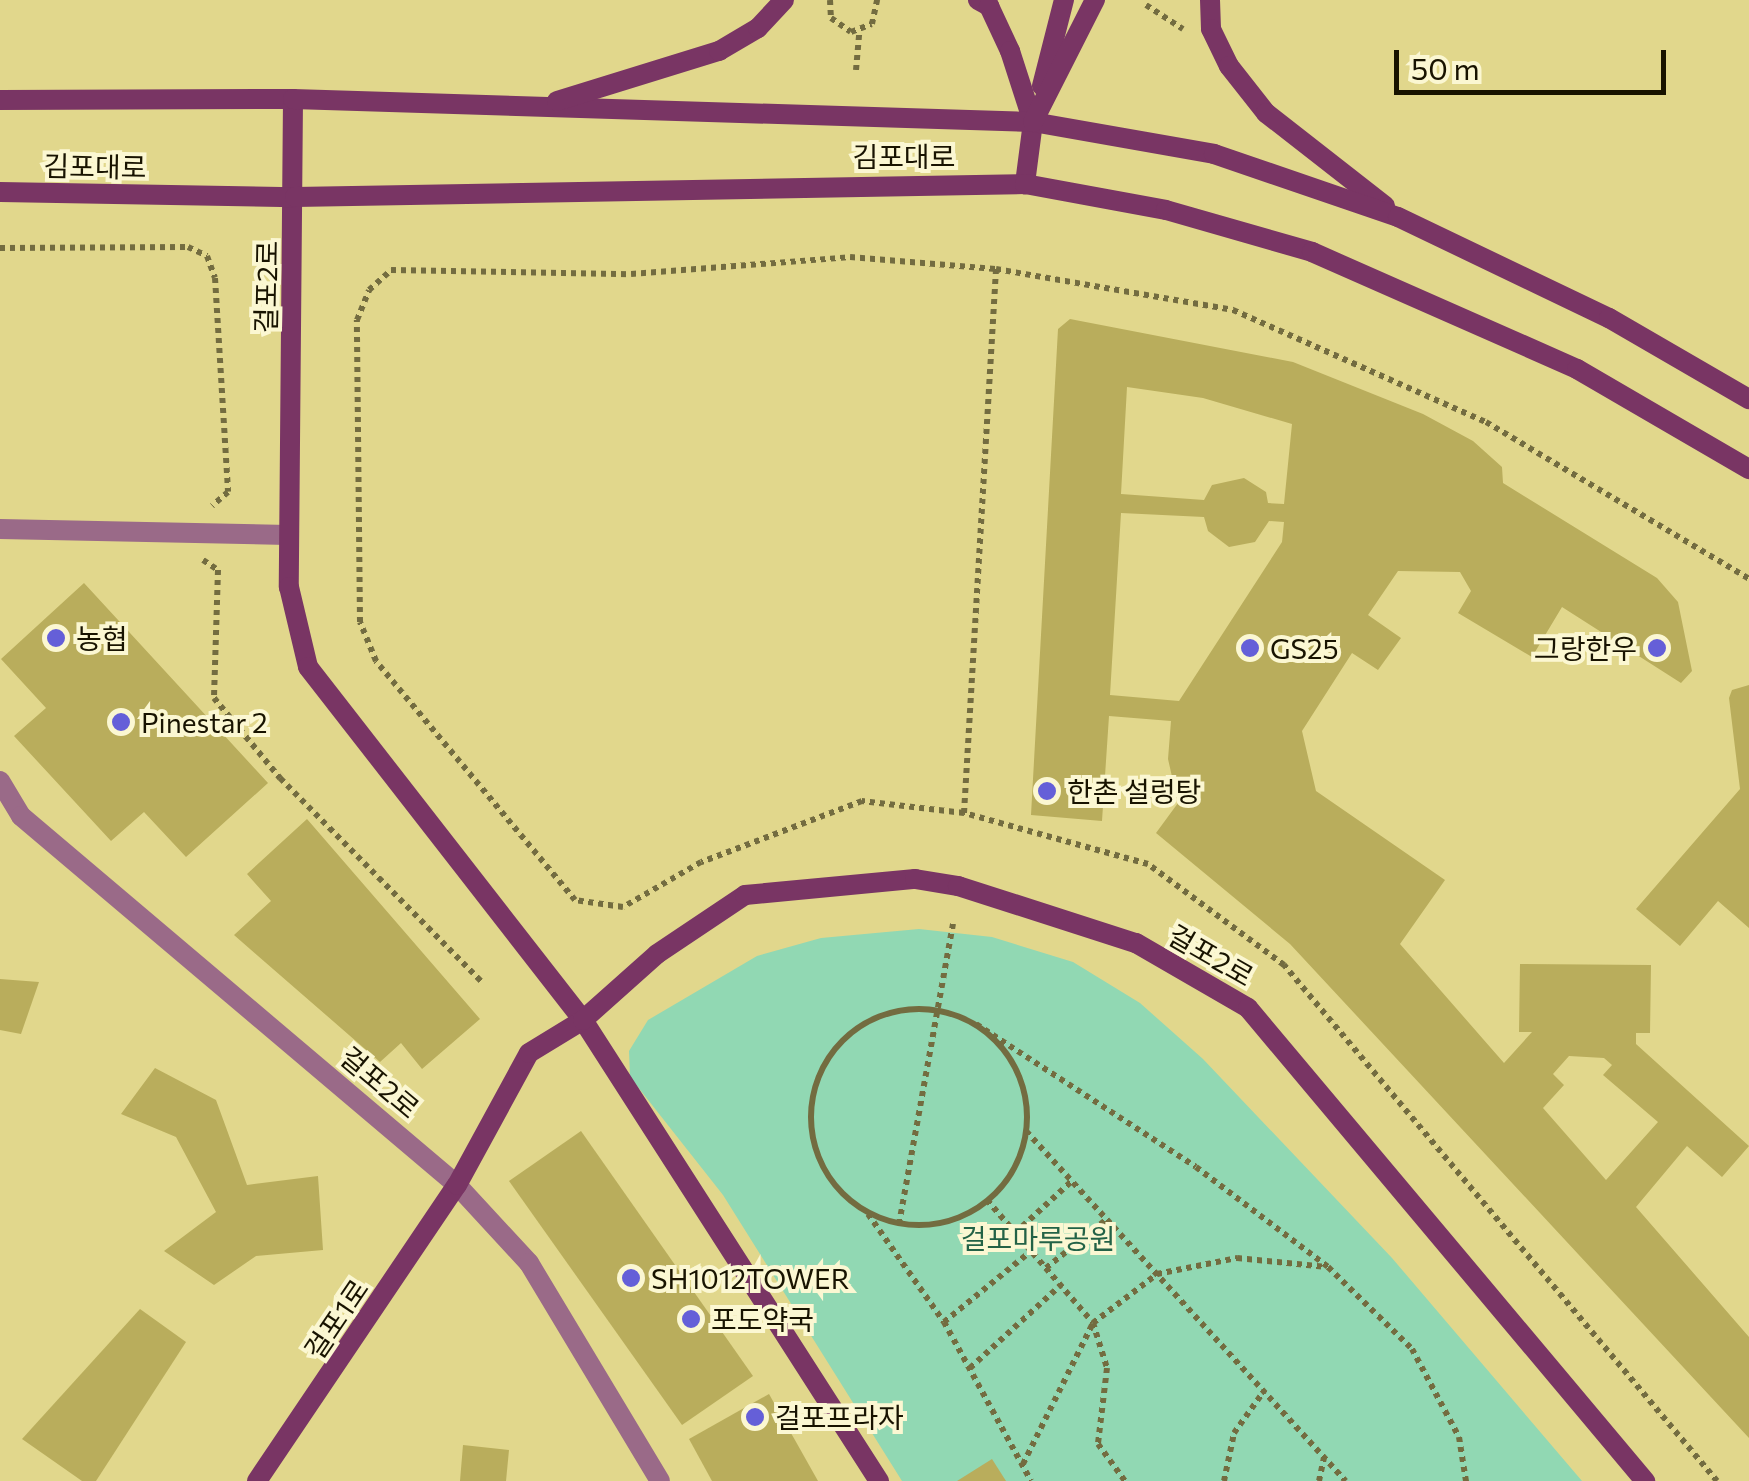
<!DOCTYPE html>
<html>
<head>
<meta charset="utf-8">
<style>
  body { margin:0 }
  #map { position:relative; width:1749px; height:1481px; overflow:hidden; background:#e1d78c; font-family:Commissioner,"Noto Sans KR",sans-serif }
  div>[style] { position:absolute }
  .green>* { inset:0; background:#91d8b3 }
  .building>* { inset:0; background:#b9ad5c }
  .path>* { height:6px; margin-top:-3px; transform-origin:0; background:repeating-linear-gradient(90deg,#736c40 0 5px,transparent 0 10px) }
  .path>.ring { margin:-3px; padding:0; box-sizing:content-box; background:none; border:6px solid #736c40; border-radius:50% }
  .street>* { height:20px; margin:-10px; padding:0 10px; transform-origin:10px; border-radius:10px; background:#9a6a88 }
  .secondary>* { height:20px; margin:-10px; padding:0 10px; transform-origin:10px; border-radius:10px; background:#793564 }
  .dots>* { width:28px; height:28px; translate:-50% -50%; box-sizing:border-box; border:5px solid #fbf7d2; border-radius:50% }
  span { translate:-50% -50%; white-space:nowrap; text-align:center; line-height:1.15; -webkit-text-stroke:8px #fbf7d2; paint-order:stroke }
  .street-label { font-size:28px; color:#181300 }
  .poi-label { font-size:28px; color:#181300 }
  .left { translate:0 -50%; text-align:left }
  .right { translate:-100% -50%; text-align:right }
  .park-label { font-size:28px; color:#236246 }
  .scale { position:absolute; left:1394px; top:50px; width:272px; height:45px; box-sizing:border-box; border:5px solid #181300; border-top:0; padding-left:12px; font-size:30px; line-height:35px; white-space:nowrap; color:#181300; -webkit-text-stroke:8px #fbf7d2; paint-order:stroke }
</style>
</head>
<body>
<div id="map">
  <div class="green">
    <i style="clip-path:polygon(919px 929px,992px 937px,1073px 962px,1140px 1003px,1203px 1059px,1392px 1258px,1582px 1481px,902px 1481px,723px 1195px,630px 1077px,629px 1051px,648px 1020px,757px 956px,821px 938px)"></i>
  </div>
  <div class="building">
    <i style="clip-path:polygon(evenodd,1070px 319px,1293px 362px,1423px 414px,1473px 441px,1502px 467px,1503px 483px,1657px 578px,1678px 602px,1692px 671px,1681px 683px,1562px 607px,1532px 657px,1458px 613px,1471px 591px,1460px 572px,1398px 571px,1368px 615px,1401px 638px,1378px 670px,1352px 653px,1302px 731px,1316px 791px,1445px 880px,1400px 944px,1504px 1063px,1532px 1032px,1519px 1032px,1520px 964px,1651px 965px,1650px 1033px,1636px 1033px,1636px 1044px,1749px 1146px,1722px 1177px,1687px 1146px,1636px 1207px,1749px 1337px,1749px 1438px,1290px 944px,1156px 833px,1178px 803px,1168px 759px,1171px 721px,1109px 716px,1102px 821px,1031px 815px,1058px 329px,1070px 319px,1127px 387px,1203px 398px,1292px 424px,1284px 504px,1268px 503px,1266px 492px,1244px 478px,1212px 485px,1204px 500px,1121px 494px,1127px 387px,1070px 319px,1121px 513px,1204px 517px,1208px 531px,1229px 547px,1255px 542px,1269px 521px,1284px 522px,1282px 542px,1179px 701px,1110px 695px,1121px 513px,1070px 319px,1569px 1056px,1604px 1058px,1612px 1065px,1603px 1075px,1658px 1122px,1606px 1180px,1543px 1108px,1564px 1085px,1553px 1074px,1569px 1056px)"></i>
    <i style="clip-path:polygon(84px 583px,268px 783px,186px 857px,144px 812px,111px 841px,14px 736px,46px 708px,1px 659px)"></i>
    <i style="clip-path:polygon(1749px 685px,1749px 928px,1718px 901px,1680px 946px,1636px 909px,1740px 789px,1729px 698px,1732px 690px)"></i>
    <i style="clip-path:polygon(307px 819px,480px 1019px,422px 1069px,401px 1043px,380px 1062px,234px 935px,271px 901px,247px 874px)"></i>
    <i style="clip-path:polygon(0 979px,39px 982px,21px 1034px,0 1030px)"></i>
    <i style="clip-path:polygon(155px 1068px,216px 1100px,247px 1185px,318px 1176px,323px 1250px,256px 1256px,214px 1285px,164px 1251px,216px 1212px,176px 1137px,121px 1114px)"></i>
    <i style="clip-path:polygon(581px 1131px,753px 1376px,682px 1425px,509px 1181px)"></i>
    <i style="clip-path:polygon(140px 1309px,186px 1342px,96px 1481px,82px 1481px,22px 1439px)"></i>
    <i style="clip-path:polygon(769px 1394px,818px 1481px,712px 1481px,689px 1439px)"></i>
    <i style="clip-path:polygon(463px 1445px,509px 1450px,506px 1481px,460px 1481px)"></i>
    <i style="clip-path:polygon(992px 1459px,1006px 1481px,957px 1481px)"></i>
  </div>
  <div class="path">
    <i style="left:830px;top:0;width:18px;rotate:87deg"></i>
    <i style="left:831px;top:18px;width:24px;rotate:35deg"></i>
    <i style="left:851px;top:32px;width:22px;rotate:-21deg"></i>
    <i style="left:872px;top:24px;width:25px;rotate:-78deg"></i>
    <i style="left:1146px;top:5px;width:44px;rotate:33deg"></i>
    <i style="left:856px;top:70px;width:38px;rotate:-85deg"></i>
    <i style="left:0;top:248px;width:188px;rotate:-0.3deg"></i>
    <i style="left:188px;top:247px;width:21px;rotate:25deg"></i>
    <i style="left:207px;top:256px;width:23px;rotate:70deg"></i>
    <i style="left:215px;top:278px;width:214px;rotate:86.5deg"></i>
    <i style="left:228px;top:492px;width:21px;rotate:139deg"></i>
    <i style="left:203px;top:560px;width:18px;rotate:34deg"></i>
    <i style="left:218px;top:570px;width:128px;rotate:91.8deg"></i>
    <i style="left:214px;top:698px;width:104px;rotate:50.5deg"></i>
    <i style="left:280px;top:778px;width:287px;rotate:45.3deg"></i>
    <i style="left:964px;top:813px;width:545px;rotate:-86.63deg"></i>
    <i class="ring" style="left:811px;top:1009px;width:210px;height:210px"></i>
    <i style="left:976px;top:1024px;width:262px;rotate:33deg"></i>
    <i style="left:1196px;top:1167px;width:166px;rotate:37.1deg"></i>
    <i style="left:1328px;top:1267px;width:117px;rotate:44.3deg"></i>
    <i style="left:1412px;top:1349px;width:100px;rotate:61.9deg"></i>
    <i style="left:1459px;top:1437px;width:45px;rotate:81deg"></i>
    <i style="left:1026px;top:1131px;width:474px;rotate:47.6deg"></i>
    <i style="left:987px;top:1200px;width:162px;rotate:49.2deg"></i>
    <i style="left:1093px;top:1323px;width:47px;rotate:72.7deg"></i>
    <i style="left:1107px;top:1368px;width:77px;rotate:96.8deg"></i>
    <i style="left:1098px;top:1444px;width:46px;rotate:53.9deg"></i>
    <i style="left:868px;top:1214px;width:132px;rotate:54.9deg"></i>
    <i style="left:944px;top:1322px;width:181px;rotate:61.3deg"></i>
    <i style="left:899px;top:1224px;width:305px;rotate:-79.8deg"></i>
    <i style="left:1015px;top:1233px;width:77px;rotate:-42.4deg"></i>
    <i style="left:1046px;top:1268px;width:78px;rotate:-38.8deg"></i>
    <i style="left:944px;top:1322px;width:112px;rotate:-39.2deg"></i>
    <i style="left:970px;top:1368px;width:123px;rotate:-42.4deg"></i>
    <i style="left:1023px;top:1464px;width:157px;rotate:-63.6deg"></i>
    <i style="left:1093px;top:1323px;width:81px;rotate:-37.4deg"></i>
    <i style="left:1157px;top:1274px;width:82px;rotate:-11.3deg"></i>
    <i style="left:1237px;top:1258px;width:90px;rotate:5.7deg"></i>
    <i style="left:1224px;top:1481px;width:49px;rotate:-78.2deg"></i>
    <i style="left:1234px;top:1433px;width:52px;rotate:-54.5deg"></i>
    <i style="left:1319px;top:1481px;width:24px;rotate:-78deg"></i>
    <i style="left:1717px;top:1481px;width:674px;rotate:-130deg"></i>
    <i style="left:1284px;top:965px;width:169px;rotate:-143.4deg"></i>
    <i style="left:1148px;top:864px;width:191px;rotate:-164.5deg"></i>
    <i style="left:964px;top:813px;width:103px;rotate:-173.3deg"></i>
    <i style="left:862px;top:801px;width:172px;rotate:159.2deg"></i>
    <i style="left:701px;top:862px;width:90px;rotate:150deg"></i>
    <i style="left:623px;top:907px;width:49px;rotate:-171.7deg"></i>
    <i style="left:575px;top:900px;width:311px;rotate:-129.8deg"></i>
    <i style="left:376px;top:661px;width:42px;rotate:-112.3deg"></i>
    <i style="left:360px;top:622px;width:302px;rotate:-90.6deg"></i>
    <i style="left:357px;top:320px;width:32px;rotate:-68deg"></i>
    <i style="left:369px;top:290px;width:30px;rotate:-42deg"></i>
    <i style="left:391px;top:270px;width:240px;rotate:1deg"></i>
    <i style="left:631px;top:274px;width:220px;rotate:-4.4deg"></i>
    <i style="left:850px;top:257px;width:146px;rotate:4.7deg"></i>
    <i style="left:996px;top:269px;width:241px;rotate:9.8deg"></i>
    <i style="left:1233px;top:310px;width:277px;rotate:23.9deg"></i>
    <i style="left:1486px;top:422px;width:306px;rotate:30.8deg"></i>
  </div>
  <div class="street">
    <i style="left:0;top:529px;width:288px;rotate:1.2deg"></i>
    <i style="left:0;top:781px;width:41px;rotate:59deg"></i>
    <i style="left:21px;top:816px;width:571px;rotate:40.24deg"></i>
    <i style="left:457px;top:1185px;width:106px;rotate:47.3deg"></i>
    <i style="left:529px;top:1263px;width:254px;rotate:59deg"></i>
  </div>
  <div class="secondary">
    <i style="left:978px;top:0;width:13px;rotate:29deg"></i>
    <i style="left:989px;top:6px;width:50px;rotate:65deg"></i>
    <i style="left:1010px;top:51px;width:75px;rotate:72.1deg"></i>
    <i style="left:1033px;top:122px;width:63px;rotate:97.4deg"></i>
    <i style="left:1210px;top:0;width:29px;rotate:88deg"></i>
    <i style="left:1211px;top:29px;width:41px;rotate:64.1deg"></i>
    <i style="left:1229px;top:66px;width:60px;rotate:51.8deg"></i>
    <i style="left:1266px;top:113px;width:151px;rotate:38deg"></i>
    <i style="left:1042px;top:86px;width:89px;rotate:-75.7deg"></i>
    <i style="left:293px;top:99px;width:488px;rotate:90.5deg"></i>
    <i style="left:289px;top:587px;width:82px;rotate:76.6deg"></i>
    <i style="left:308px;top:667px;width:447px;rotate:52.1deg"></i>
    <i style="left:583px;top:1020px;width:548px;rotate:57.3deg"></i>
    <i style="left:0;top:100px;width:293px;rotate:-0.2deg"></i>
    <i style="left:293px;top:99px;width:740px;rotate:1.78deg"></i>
    <i style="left:1033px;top:122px;width:184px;rotate:10deg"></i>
    <i style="left:1214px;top:154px;width:194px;rotate:18.9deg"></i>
    <i style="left:1398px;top:217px;width:234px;rotate:25.6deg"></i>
    <i style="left:1609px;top:318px;width:162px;rotate:30.1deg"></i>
    <i style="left:557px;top:101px;width:170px;rotate:-17.2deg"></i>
    <i style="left:719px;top:51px;width:45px;rotate:-30.5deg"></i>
    <i style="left:758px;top:28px;width:38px;rotate:-47deg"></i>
    <i style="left:1033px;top:122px;width:137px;rotate:-63.1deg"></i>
    <i style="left:0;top:192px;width:295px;rotate:1deg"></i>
    <i style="left:295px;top:197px;width:730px;rotate:-1.02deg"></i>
    <i style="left:1025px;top:184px;width:143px;rotate:10.4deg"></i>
    <i style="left:1166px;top:210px;width:152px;rotate:16deg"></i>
    <i style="left:1312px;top:252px;width:290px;rotate:23.8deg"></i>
    <i style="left:1577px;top:369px;width:199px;rotate:30.2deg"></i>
    <i style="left:257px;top:1481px;width:357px;rotate:-56deg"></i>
    <i style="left:457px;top:1185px;width:150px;rotate:-61.4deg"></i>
    <i style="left:529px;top:1053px;width:63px;rotate:-31.4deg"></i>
    <i style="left:583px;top:1020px;width:99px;rotate:-41.7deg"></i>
    <i style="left:657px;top:954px;width:106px;rotate:-33.8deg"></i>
    <i style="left:745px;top:895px;width:171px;rotate:-5.4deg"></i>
    <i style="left:915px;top:879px;width:44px;rotate:9.2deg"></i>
    <i style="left:958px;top:886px;width:187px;rotate:17.8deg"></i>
    <i style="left:1136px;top:943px;width:129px;rotate:30.1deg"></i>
    <i style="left:1248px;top:1008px;width:618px;rotate:49.99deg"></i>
  </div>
  <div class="dots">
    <i style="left:56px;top:638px;background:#655fd8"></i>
    <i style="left:1250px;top:648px;background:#655fd8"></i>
    <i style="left:1657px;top:648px;background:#655fd8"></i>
    <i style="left:121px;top:722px;background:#655fd8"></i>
    <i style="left:1047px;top:791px;background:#655fd8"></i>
    <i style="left:631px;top:1278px;background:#655fd8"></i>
    <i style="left:691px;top:1319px;background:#655fd8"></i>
    <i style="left:755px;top:1417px;background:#655fd8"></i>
  </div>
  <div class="street-label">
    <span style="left:904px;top:156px">김포대로</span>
    <span style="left:95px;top:166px;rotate:1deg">김포대로</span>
    <span style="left:266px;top:287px;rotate:-89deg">걸포2로</span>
    <span style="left:1211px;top:955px;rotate:30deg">걸포2로</span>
    <span style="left:380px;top:1082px;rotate:40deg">걸포2로</span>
    <span style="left:336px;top:1319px;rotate:-56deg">걸포1로</span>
  </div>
  <div class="poi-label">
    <span class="left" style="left:76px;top:638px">농협</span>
    <span class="left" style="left:1270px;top:648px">GS25</span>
    <span class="right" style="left:1637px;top:648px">그랑한우</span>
    <span class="left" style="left:141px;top:722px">Pinestar 2</span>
    <span class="left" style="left:1067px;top:791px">한촌 설렁탕</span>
    <span class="left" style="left:651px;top:1278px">SH1012TOWER</span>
    <span class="left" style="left:711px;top:1319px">포도약국</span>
    <span class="left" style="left:775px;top:1417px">걸포프라자</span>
  </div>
  <div class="park-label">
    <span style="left:1038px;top:1238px">걸포마루공원</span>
  </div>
  <div class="scale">50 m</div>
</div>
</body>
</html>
